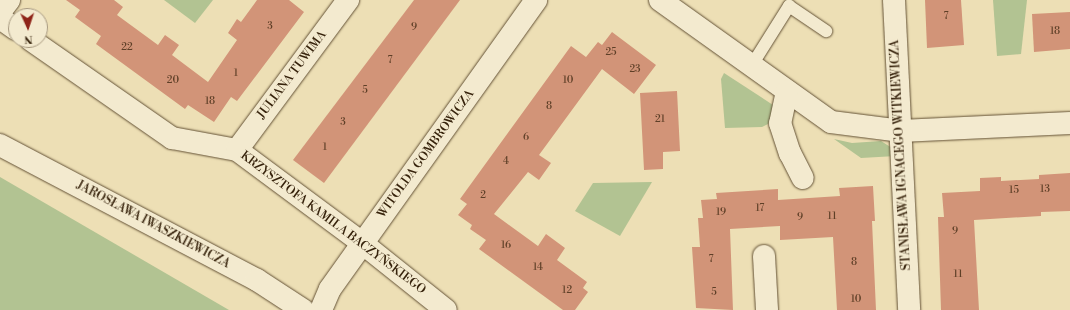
<!DOCTYPE html>
<html>
<head>
<meta charset="utf-8">
<style>
  body { margin:0 }
  #map { position:relative; width:1070px; height:310px; overflow:hidden; background:#eddfb5; font-family:"Libre Bodoni",serif }
  div>[style] { position:absolute }
  .green>* { inset:0; background:#b2c392 }
  .building>* { inset:0; background:#d29478 }
  .roads { filter:drop-shadow(0 0 1px #645236) drop-shadow(0 0 1px #645236) }
  .service>* { height:12px; margin:-6px; padding:0 6px; transform-origin:6px; border-radius:6px; background:#f3eacf }
  .minor>* { height:22px; margin:-11px; padding:0 11px; transform-origin:11px; border-radius:11px; background:#f3eacf }
  .tertiary>* { height:22px; margin:-11px; padding:0 11px; transform-origin:11px; border-radius:11px; background:#f3eacf }
  span { translate:-50% -50%; white-space:nowrap; text-align:center; line-height:1.15; -webkit-text-stroke:4px #f3eacf; paint-order:stroke }
  .number-label { font-size:10px; color:#5e3f27 }
  .number-label span { -webkit-text-stroke-width:0 }
  .street-label { font-size:12px; color:#37230c }
  .north { position:absolute; left:8px; top:8px; width:40px; height:40px; box-sizing:border-box; background:#f3eacf; border:1px solid #a89a81; border-radius:50%; rotate:177deg; font-size:11px; font-weight:700; line-height:16px; text-align:center; color:#37230c }
  .north::after { content:''; display:block; margin:auto; width:14px; height:18px; background:#8f2418; clip-path:polygon(50% 0,100% 100%,50% 72%,0 100%) }
</style>
</head>
<body>
<div id="map">
  <div class="green">
    <i style="clip-path:polygon(164px 0,213px 0,195px 23px)"></i>
    <i style="clip-path:polygon(993px 0,1027px 0,1021px 54px,997px 56px)"></i>
    <i style="clip-path:polygon(724px 73px,773px 105px,773px 114px,768px 124px,762px 127px,725px 128px,721px 79px)"></i>
    <i style="clip-path:polygon(834px 139px,852px 143px,881px 141px,892px 148px,896px 156px,861px 158px)"></i>
    <i style="clip-path:polygon(0 177px,229px 310px,0 310px)"></i>
    <i style="clip-path:polygon(652px 182px,620px 236px,575px 211px,593px 183px)"></i>
  </div>
  <div class="building">
    <i style="clip-path:polygon(66px 0,114px 0,123px 7px,117px 15px,158px 45px,165px 35px,179px 45px,172px 55px,208px 82px,237px 40px,228px 33px,237px 19px,241px 22px,257px 0,289px 0,304px 12px,237px 101px,231px 97px,214px 122px,188px 105px,185px 109px,96px 44px,101px 36px,75px 17px,80px 10px)"></i>
    <i style="clip-path:polygon(414px 0,460px 0,324px 183px,293px 160px)"></i>
    <i style="clip-path:polygon(925px 0,961px 0,964px 45px,927px 48px)"></i>
    <i style="clip-path:polygon(1070px 12px,1070px 49px,1034px 52px,1032px 14px)"></i>
    <i style="clip-path:polygon(612px 32px,656px 65px,634px 94px,602px 69px,539px 155px,551px 163px,539px 180px,528px 172px,494px 214px,538px 246px,546px 234px,565px 248px,557px 260px,587px 282px,583px 288px,588px 292px,575px 310px,563px 310px,479px 249px,486px 240px,470px 229px,472px 225px,458px 215px,467px 204px,460px 199px,571px 46px,586px 57px,598px 42px,602px 45px)"></i>
    <i style="clip-path:polygon(677px 91px,680px 151px,663px 152px,663px 169px,644px 170px,640px 93px)"></i>
    <i style="clip-path:polygon(1070px 173px,1070px 211px,1041px 212px,1041px 216px,974px 220px,979px 310px,941px 310px,938px 217px,944px 217px,942px 193px,980px 191px,980px 178px,1001px 177px,1001px 181px,1039px 179px,1039px 175px)"></i>
    <i style="clip-path:polygon(873px 186px,875px 221px,872px 221px,876px 310px,837px 310px,833px 237px,780px 240px,780px 226px,730px 229px,733px 310px,696px 308px,692px 247px,700px 247px,698px 218px,703px 218px,701px 200px,717px 199px,716px 193px,778px 189px,778px 200px,840px 196px,839px 188px)"></i>
  </div>
  <div class="roads">
    <div class="service">
      <i style="left:752px;top:65px;width:70px;rotate:-57.9deg"></i>
      <i style="left:789px;top:6px;width:45px;rotate:34deg"></i>
    </div>
    <div class="minor">
      <i style="left:660px;top:0;width:210px;rotate:35.5deg"></i>
      <i style="left:831px;top:122px;width:71px;rotate:7.3deg"></i>
      <i style="left:901px;top:131px;width:169px;rotate:-2.7deg"></i>
      <i style="left:894px;top:0;width:310px;rotate:87.2deg"></i>
      <i style="left:0;top:12px;width:15px;rotate:-53deg"></i>
      <i style="left:0;top:18px;width:19px;rotate:35deg"></i>
      <i style="left:31px;top:40px;width:172px;rotate:34.8deg"></i>
      <i style="left:172px;top:138px;width:66px;rotate:10.5deg"></i>
      <i style="left:237px;top:150px;width:156px;rotate:36.6deg"></i>
      <i style="left:362px;top:243px;width:107px;rotate:38.6deg"></i>
      <i style="left:787px;top:91px;width:33px;rotate:102deg"></i>
      <i style="left:780px;top:123px;width:32px;rotate:72deg"></i>
      <i style="left:790px;top:153px;width:28px;rotate:63deg"></i>
      <i style="left:237px;top:150px;width:187px;rotate:-53.5deg"></i>
      <i style="left:764px;top:256px;width:54px;rotate:86.8deg"></i>
      <i style="left:321px;top:310px;width:23px;rotate:-67deg"></i>
      <i style="left:330px;top:289px;width:355px;rotate:-54.5deg"></i>
    </div>
    <div class="tertiary">
      <i style="left:0;top:145px;width:290px;rotate:27.7deg"></i>
      <i style="left:257px;top:280px;width:55px;rotate:33.1deg"></i>
    </div>
  </div>
  <div class="number-label">
    <span style="left:946px;top:17px">7</span>
    <span style="left:270px;top:27px">3</span>
    <span style="left:414px;top:28px">9</span>
    <span style="left:1055px;top:32px">18</span>
    <span style="left:127px;top:48px">22</span>
    <span style="left:611px;top:53px">25</span>
    <span style="left:390px;top:61px">7</span>
    <span style="left:635px;top:70px">23</span>
    <span style="left:236px;top:74px">1</span>
    <span style="left:173px;top:81px">20</span>
    <span style="left:568px;top:81px">10</span>
    <span style="left:365px;top:91px">5</span>
    <span style="left:210px;top:102px">18</span>
    <span style="left:549px;top:107px">8</span>
    <span style="left:660px;top:120px">21</span>
    <span style="left:343px;top:123px">3</span>
    <span style="left:526px;top:138px">6</span>
    <span style="left:325px;top:148px">1</span>
    <span style="left:506px;top:162px">4</span>
    <span style="left:1045px;top:190px">13</span>
    <span style="left:1014px;top:191px">15</span>
    <span style="left:483px;top:196px">2</span>
    <span style="left:760px;top:209px">17</span>
    <span style="left:721px;top:213px">19</span>
    <span style="left:832px;top:217px">11</span>
    <span style="left:800px;top:218px">9</span>
    <span style="left:955px;top:232px">9</span>
    <span style="left:506px;top:246px">16</span>
    <span style="left:711px;top:260px">7</span>
    <span style="left:854px;top:263px">8</span>
    <span style="left:538px;top:268px">14</span>
    <span style="left:958px;top:275px">11</span>
    <span style="left:567px;top:291px">12</span>
    <span style="left:714px;top:293px">5</span>
    <span style="left:856px;top:300px">10</span>
  </div>
  <div class="street-label">
    <span style="left:292px;top:75px;rotate:-53deg">JULIANA TUWIMA</span>
    <span style="left:426px;top:154px;rotate:-54deg">WITOLDA GOMBROWICZA</span>
    <span style="left:901px;top:155px;rotate:-93deg">STANISŁAWA IGNACEGO WITKIEWICZA</span>
    <span style="left:333px;top:223px;rotate:37deg">KRZYSZTOFA KAMILA BACZYŃSKIEGO</span>
    <span style="left:153px;top:225px;rotate:28deg">JAROSŁAWA IWASZKIEWICZA</span>
  </div>
  <div class="north">N</div>
</div>
</body>
</html>
